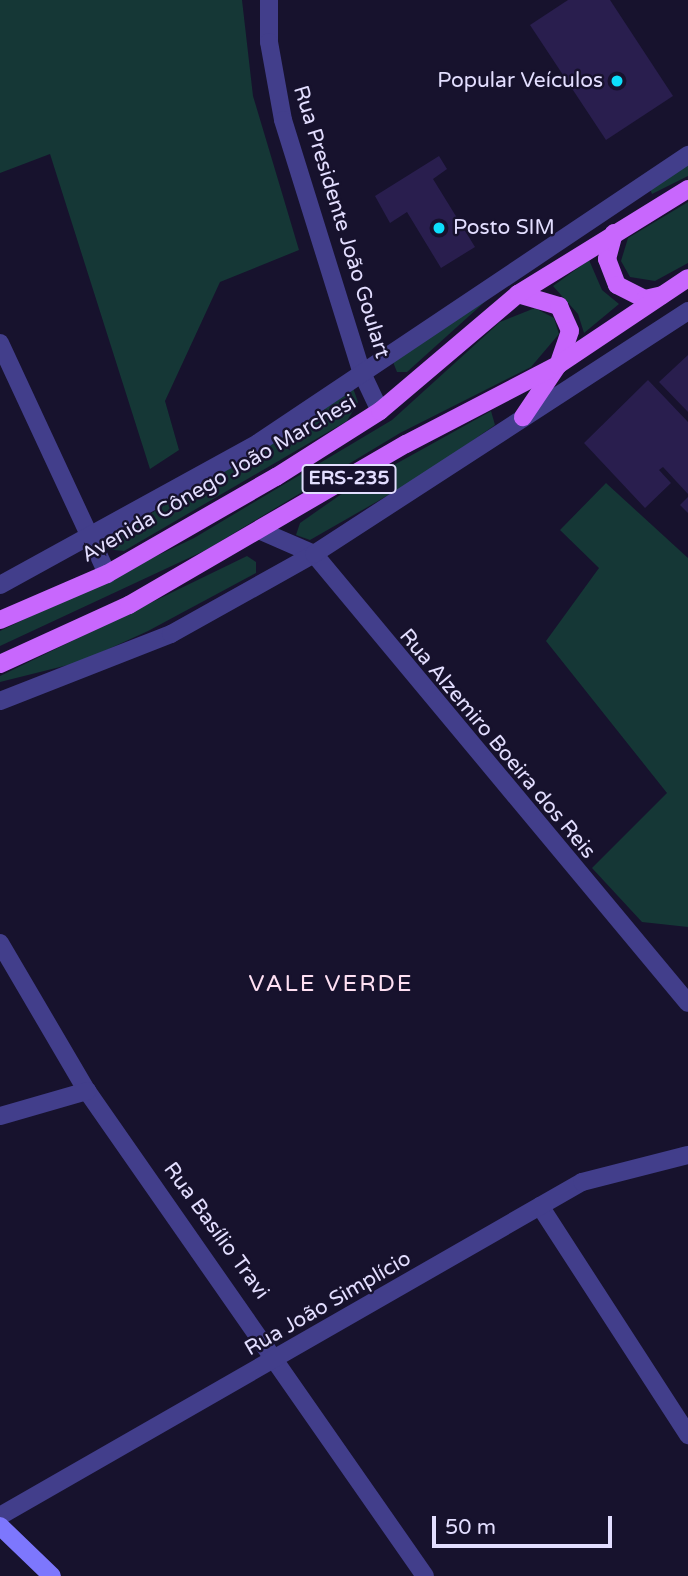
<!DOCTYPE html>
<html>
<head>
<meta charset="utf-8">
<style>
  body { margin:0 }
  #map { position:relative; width:688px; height:1576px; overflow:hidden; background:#17122d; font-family:"Varela Round",sans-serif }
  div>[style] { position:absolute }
  .green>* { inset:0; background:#153736 }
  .building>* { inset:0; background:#291e4e }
  .minor>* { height:18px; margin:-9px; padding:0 9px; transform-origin:9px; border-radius:9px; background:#423e8b }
  .tertiary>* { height:18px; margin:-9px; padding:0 9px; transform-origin:9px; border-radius:9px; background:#423e8b }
  .secondary>* { height:18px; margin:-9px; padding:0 9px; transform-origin:9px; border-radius:9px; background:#7d77fd }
  .primary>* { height:18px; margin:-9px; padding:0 9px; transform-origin:9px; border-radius:9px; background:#c867fd }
  .dots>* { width:19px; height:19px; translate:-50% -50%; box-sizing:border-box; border:4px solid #17122d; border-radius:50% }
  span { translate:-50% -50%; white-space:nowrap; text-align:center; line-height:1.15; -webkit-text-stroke:5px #17122d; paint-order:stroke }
  .shield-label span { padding:2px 5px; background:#17122d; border:2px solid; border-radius:5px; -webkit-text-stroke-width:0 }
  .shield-label { font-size:19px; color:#e3deff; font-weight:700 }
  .poi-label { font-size:21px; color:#e3deff }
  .right { translate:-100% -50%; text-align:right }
  .left { translate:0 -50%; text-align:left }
  .street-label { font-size:21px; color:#e3deff }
  .neighbourhood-label { font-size:23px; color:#ffe0f3; letter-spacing:2px }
  .scale { position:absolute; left:432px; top:1516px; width:180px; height:32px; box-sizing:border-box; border:4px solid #e3deff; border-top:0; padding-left:9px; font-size:21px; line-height:24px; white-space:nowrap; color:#e3deff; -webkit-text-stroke:5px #17122d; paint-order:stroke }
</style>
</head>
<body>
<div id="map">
  <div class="green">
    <i style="clip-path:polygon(0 0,242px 0,253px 96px,299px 250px,220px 282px,165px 401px,179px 450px,150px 469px,50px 154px,0 173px)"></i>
    <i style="clip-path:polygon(688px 164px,688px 176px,652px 194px,650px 189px)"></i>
    <i style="clip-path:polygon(688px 202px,688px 263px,655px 281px,630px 277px,621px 261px,628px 238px)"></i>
    <i style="clip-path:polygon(589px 260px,602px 290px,619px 304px,584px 333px,578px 314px,553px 286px)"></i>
    <i style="clip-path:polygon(488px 299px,407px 372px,397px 372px,393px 362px)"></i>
    <i style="clip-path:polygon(535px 308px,554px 318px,559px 334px,531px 367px,400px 433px,206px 550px,0 646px,0 631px,194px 538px,392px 420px,500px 322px)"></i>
    <i style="clip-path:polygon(353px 388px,358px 402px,347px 421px,124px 551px,105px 549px,108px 540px)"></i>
    <i style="clip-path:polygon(491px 411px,495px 425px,420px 477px,310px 540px,296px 535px,300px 523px,340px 495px)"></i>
    <i style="clip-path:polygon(606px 483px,688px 558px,688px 927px,642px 922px,592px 868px,667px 793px,546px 641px,599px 568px,560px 530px)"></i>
    <i style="clip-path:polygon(247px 556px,256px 562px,256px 573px,148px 631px,80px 662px,0 682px,0 676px)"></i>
  </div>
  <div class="building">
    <i style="clip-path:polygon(568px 0,610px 0,673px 96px,606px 140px,530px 25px)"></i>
    <i style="clip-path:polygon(439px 156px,447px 169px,433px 179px,475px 247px,441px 268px,407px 212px,390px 223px,375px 196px)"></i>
    <i style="clip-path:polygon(688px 355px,688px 412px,659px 382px)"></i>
    <i style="clip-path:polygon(648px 380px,688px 422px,688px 494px,663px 467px,659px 470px,671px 483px,645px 508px,584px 443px)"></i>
    <i style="clip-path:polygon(688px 497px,688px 513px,680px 505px)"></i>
  </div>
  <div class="minor">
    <i style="left:261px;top:531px;width:58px;rotate:23.5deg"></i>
    <i style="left:314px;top:554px;width:584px;rotate:50.21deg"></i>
    <i style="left:0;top:943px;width:172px;rotate:59.6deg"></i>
    <i style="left:87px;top:1091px;width:591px;rotate:55.13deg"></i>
    <i style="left:0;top:1116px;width:91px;rotate:-16deg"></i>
    <i style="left:540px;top:1206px;width:273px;rotate:57.1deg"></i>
    <i style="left:0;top:1516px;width:671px;rotate:-29.85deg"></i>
    <i style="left:582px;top:1182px;width:109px;rotate:-14.3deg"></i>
  </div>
  <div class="tertiary">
    <i style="left:269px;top:0;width:42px;rotate:90deg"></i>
    <i style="left:269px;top:42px;width:79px;rotate:79.8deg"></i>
    <i style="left:283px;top:120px;width:265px;rotate:72.7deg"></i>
    <i style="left:362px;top:373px;width:42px;rotate:64.7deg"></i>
    <i style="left:0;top:343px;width:255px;rotate:65.1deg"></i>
    <i style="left:0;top:585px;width:294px;rotate:-28.8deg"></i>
    <i style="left:258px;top:443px;width:518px;rotate:-33.81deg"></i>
    <i style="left:0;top:701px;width:184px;rotate:-21.4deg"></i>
    <i style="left:171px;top:634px;width:164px;rotate:-29.2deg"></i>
    <i style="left:314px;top:554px;width:446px;rotate:-33deg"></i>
  </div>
  <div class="secondary">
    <i style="left:0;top:1526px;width:72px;rotate:43.9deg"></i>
  </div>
  <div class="primary">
    <i style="left:614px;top:233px;width:27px;rotate:105deg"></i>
    <i style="left:607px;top:259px;width:28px;rotate:69deg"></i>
    <i style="left:617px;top:285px;width:31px;rotate:27deg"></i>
    <i style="left:645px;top:299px;width:17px;rotate:-13deg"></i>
    <i style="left:518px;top:294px;width:43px;rotate:16.3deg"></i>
    <i style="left:559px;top:306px;width:27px;rotate:66deg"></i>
    <i style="left:570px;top:331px;width:36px;rotate:109deg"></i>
    <i style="left:558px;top:365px;width:63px;rotate:123.9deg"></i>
    <i style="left:0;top:620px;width:116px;rotate:-23.3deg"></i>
    <i style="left:107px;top:574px;width:195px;rotate:-29.9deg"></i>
    <i style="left:276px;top:477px;width:123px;rotate:-32.4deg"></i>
    <i style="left:380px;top:411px;width:181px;rotate:-40.3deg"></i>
    <i style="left:518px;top:294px;width:200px;rotate:-31.7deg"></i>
    <i style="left:0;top:664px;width:142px;rotate:-24.6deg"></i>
    <i style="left:129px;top:605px;width:320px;rotate:-30.2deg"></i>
    <i style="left:406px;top:444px;width:171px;rotate:-27.5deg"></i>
    <i style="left:558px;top:365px;width:156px;rotate:-33.8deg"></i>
  </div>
  <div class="dots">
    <i style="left:617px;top:81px;background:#0ddffc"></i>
    <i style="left:439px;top:228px;background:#0ddffc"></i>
  </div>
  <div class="shield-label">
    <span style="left:349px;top:479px">ERS-235</span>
  </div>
  <div class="poi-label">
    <span class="right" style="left:603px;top:81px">Popular Veículos</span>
    <span class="left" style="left:453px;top:228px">Posto SIM</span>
  </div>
  <div class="street-label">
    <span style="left:341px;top:222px;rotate:73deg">Rua Presidente João Goulart</span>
    <span style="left:219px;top:479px;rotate:-30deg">Avenida Cônego João Marchesi</span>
    <span style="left:497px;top:744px;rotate:50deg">Rua Alzemiro Boeira dos Reis</span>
    <span style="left:216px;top:1231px;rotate:54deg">Rua Basílio Travi</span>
    <span style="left:328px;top:1304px;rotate:-30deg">Rua João Simplício</span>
  </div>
  <div class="neighbourhood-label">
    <span style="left:331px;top:984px">VALE VERDE</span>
  </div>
  <div class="scale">50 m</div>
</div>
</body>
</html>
